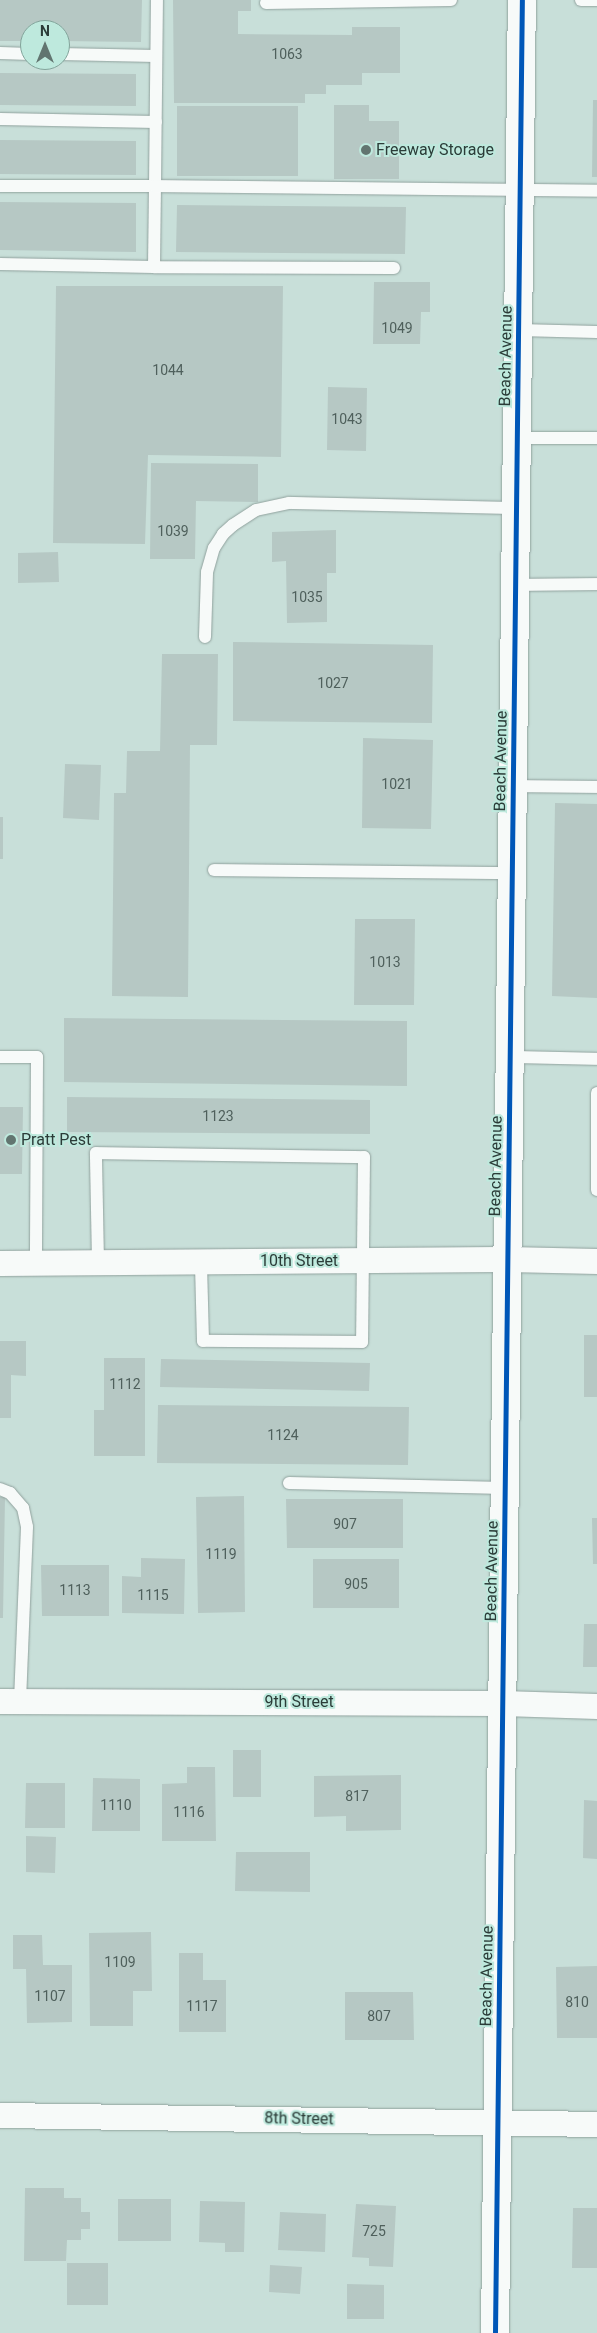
<!DOCTYPE html>
<html>
<head>
<meta charset="utf-8">
<style>
  body { margin:0 }
  #map { position:relative; width:597px; height:2333px; overflow:hidden; background:#c8dfd9; font-family:Roboto,sans-serif }
  div>[style] { position:absolute }
  .building>* { inset:0; background:#b6c8c4 }
  .roads { filter:drop-shadow(0 0 1px #90a19d) drop-shadow(0 0 1px #90a19d) }
  .lane>* { height:12px; margin:-6px; padding:0 6px; transform-origin:6px; border-radius:6px; background:#f7faf9 }
  .street>* { height:25px; margin:-12.5px; padding:0 12.5px; transform-origin:12.5px; border-radius:12.5px; background:#f7faf9 }
  .secondary>* { height:28px; margin:-14px; padding:0 14px; transform-origin:14px; border-radius:14px; background:#f7faf9 }
  .cycleway>* { height:5px; margin:-2.5px; padding:0 2.5px; transform-origin:2.5px; border-radius:2.5px; background:#0057b8 }
  .dots>* { width:14px; height:14px; translate:-50% -50%; box-sizing:border-box; border:2px solid #bee9dd; border-radius:50% }
  span { translate:-50% -50%; white-space:nowrap; text-align:center; line-height:1.15; -webkit-text-stroke:4px #bee9dd; paint-order:stroke }
  .number-label { font-size:14px; color:#4f605c }
  .number-label span { -webkit-text-stroke-width:0 }
  .poi-label { font-size:16px; color:#2b3c38 }
  .left { translate:0 -50%; text-align:left }
  .street-label { font-size:16px; color:#2b3c38 }
  .north { position:absolute; left:20px; top:20px; width:50px; height:50px; box-sizing:border-box; background:#bee9dd; border:1px solid #83a49b; border-radius:50%; rotate:0deg; font-size:14px; font-weight:700; line-height:20px; text-align:center; color:#2b3c38 }
  .north::after { content:''; display:block; margin:auto; width:18px; height:22px; background:#627570; clip-path:polygon(50% 0,100% 100%,50% 72%,0 100%) }
</style>
</head>
<body>
<div id="map">
  <div class="building">
    <i style="clip-path:polygon(0 0,142px 0,141px 42px,60px 41px,60px 30px,30px 30px,30px 41px,0 41px)"></i>
    <i style="clip-path:polygon(173px 0,251px 0,251px 11px,238px 11px,238px 34px,352px 35px,352px 27px,400px 27px,400px 73px,362px 73px,362px 85px,326px 85px,326px 94px,305px 94px,305px 103px,174px 103px)"></i>
    <i style="clip-path:polygon(0 73px,136px 74px,136px 106px,0 105px)"></i>
    <i style="clip-path:polygon(593px 100px,597px 100px,597px 177px,592px 177px)"></i>
    <i style="clip-path:polygon(334px 105px,369px 105px,369px 121px,399px 121px,399px 179px,334px 179px)"></i>
    <i style="clip-path:polygon(177px 106px,298px 106px,298px 176px,177px 176px)"></i>
    <i style="clip-path:polygon(0 140px,136px 141px,136px 175px,0 174px)"></i>
    <i style="clip-path:polygon(0 202px,136px 203px,136px 252px,0 250px)"></i>
    <i style="clip-path:polygon(177px 205px,406px 207px,405px 254px,176px 252px)"></i>
    <i style="clip-path:polygon(374px 282px,430px 282px,430px 312px,421px 312px,420px 344px,373px 344px)"></i>
    <i style="clip-path:polygon(56px 286px,283px 286px,281px 457px,148px 455px,145px 544px,53px 543px)"></i>
    <i style="clip-path:polygon(328px 387px,367px 388px,366px 451px,327px 450px)"></i>
    <i style="clip-path:polygon(151px 463px,258px 464px,258px 502px,196px 501px,195px 559px,150px 559px)"></i>
    <i style="clip-path:polygon(336px 530px,336px 573px,327px 573px,327px 622px,287px 623px,286px 561px,272px 562px,272px 532px)"></i>
    <i style="clip-path:polygon(58px 552px,59px 582px,18px 583px,18px 553px)"></i>
    <i style="clip-path:polygon(233px 642px,433px 645px,432px 723px,233px 721px)"></i>
    <i style="clip-path:polygon(162px 654px,218px 654px,217px 745px,190px 745px,188px 997px,112px 996px,114px 793px,126px 793px,127px 751px,160px 751px)"></i>
    <i style="clip-path:polygon(363px 738px,433px 740px,431px 829px,362px 828px)"></i>
    <i style="clip-path:polygon(65px 764px,101px 765px,99px 820px,63px 818px)"></i>
    <i style="clip-path:polygon(555px 803px,597px 804px,597px 998px,552px 996px)"></i>
    <i style="clip-path:polygon(0 817px,3px 817px,3px 859px,0 859px)"></i>
    <i style="clip-path:polygon(355px 919px,415px 919px,414px 1005px,354px 1005px)"></i>
    <i style="clip-path:polygon(64px 1018px,407px 1021px,407px 1086px,64px 1082px)"></i>
    <i style="clip-path:polygon(67px 1097px,370px 1100px,370px 1134px,67px 1132px)"></i>
    <i style="clip-path:polygon(0 1107px,23px 1107px,22px 1174px,0 1174px)"></i>
    <i style="clip-path:polygon(584px 1335px,597px 1335px,597px 1397px,584px 1397px)"></i>
    <i style="clip-path:polygon(0 1341px,26px 1341px,26px 1376px,11px 1375px,11px 1418px,0 1418px)"></i>
    <i style="clip-path:polygon(104px 1358px,145px 1358px,145px 1456px,94px 1456px,94px 1410px,104px 1410px)"></i>
    <i style="clip-path:polygon(161px 1359px,370px 1363px,369px 1391px,160px 1387px)"></i>
    <i style="clip-path:polygon(158px 1405px,409px 1407px,408px 1465px,157px 1463px)"></i>
    <i style="clip-path:polygon(244px 1496px,245px 1612px,198px 1613px,196px 1497px)"></i>
    <i style="clip-path:polygon(0 1497px,5px 1497px,3px 1618px,0 1618px)"></i>
    <i style="clip-path:polygon(286px 1499px,403px 1499px,403px 1548px,287px 1548px)"></i>
    <i style="clip-path:polygon(592px 1518px,597px 1518px,597px 1564px,593px 1564px)"></i>
    <i style="clip-path:polygon(141px 1558px,185px 1559px,184px 1614px,122px 1613px,122px 1576px,141px 1577px)"></i>
    <i style="clip-path:polygon(313px 1559px,399px 1559px,399px 1608px,313px 1608px)"></i>
    <i style="clip-path:polygon(41px 1565px,109px 1565px,109px 1616px,42px 1616px)"></i>
    <i style="clip-path:polygon(584px 1624px,597px 1624px,597px 1667px,583px 1667px)"></i>
    <i style="clip-path:polygon(233px 1750px,261px 1750px,261px 1797px,233px 1797px)"></i>
    <i style="clip-path:polygon(187px 1767px,215px 1767px,216px 1841px,162px 1841px,162px 1784px,187px 1783px)"></i>
    <i style="clip-path:polygon(401px 1775px,401px 1830px,346px 1831px,346px 1816px,314px 1817px,314px 1776px)"></i>
    <i style="clip-path:polygon(93px 1778px,140px 1779px,140px 1831px,92px 1831px)"></i>
    <i style="clip-path:polygon(26px 1783px,65px 1783px,65px 1828px,25px 1828px)"></i>
    <i style="clip-path:polygon(584px 1800px,597px 1801px,597px 1859px,583px 1858px)"></i>
    <i style="clip-path:polygon(26px 1836px,56px 1837px,55px 1873px,26px 1872px)"></i>
    <i style="clip-path:polygon(236px 1852px,310px 1852px,310px 1892px,235px 1891px)"></i>
    <i style="clip-path:polygon(151px 1932px,152px 1991px,133px 1991px,133px 2026px,90px 2026px,89px 1933px)"></i>
    <i style="clip-path:polygon(13px 1935px,42px 1935px,43px 1965px,72px 1965px,72px 2022px,27px 2023px,26px 1969px,13px 1969px)"></i>
    <i style="clip-path:polygon(179px 1953px,203px 1953px,203px 1980px,226px 1980px,226px 2032px,179px 2032px)"></i>
    <i style="clip-path:polygon(597px 1966px,597px 2038px,557px 2038px,556px 1967px)"></i>
    <i style="clip-path:polygon(345px 1992px,413px 1992px,414px 2040px,345px 2040px)"></i>
    <i style="clip-path:polygon(25px 2188px,64px 2188px,64px 2198px,81px 2198px,81px 2212px,90px 2212px,90px 2229px,81px 2229px,81px 2240px,67px 2240px,66px 2261px,24px 2261px)"></i>
    <i style="clip-path:polygon(118px 2199px,171px 2199px,171px 2241px,118px 2241px)"></i>
    <i style="clip-path:polygon(200px 2201px,245px 2202px,244px 2252px,225px 2252px,225px 2243px,199px 2242px)"></i>
    <i style="clip-path:polygon(356px 2204px,396px 2206px,393px 2267px,369px 2266px,369px 2258px,352px 2257px)"></i>
    <i style="clip-path:polygon(573px 2208px,597px 2208px,597px 2268px,572px 2268px)"></i>
    <i style="clip-path:polygon(280px 2212px,326px 2214px,325px 2252px,278px 2250px)"></i>
    <i style="clip-path:polygon(67px 2263px,108px 2263px,108px 2305px,67px 2305px)"></i>
    <i style="clip-path:polygon(270px 2265px,302px 2267px,300px 2294px,269px 2292px)"></i>
    <i style="clip-path:polygon(347px 2284px,384px 2285px,384px 2319px,347px 2319px)"></i>
  </div>
  <div class="roads">
    <div class="lane">
      <i style="left:581px;top:0;width:16px"></i>
      <i style="left:266px;top:3px;width:185px;rotate:-0.9deg"></i>
      <i style="left:0;top:53px;width:30px;rotate:2deg"></i>
      <i style="left:60px;top:54px;width:96px;rotate:1.2deg"></i>
      <i style="left:0;top:119px;width:156px;rotate:1.1deg"></i>
      <i style="left:0;top:186px;width:155px"></i>
      <i style="left:155px;top:186px;width:186px;rotate:-89.4deg"></i>
      <i style="left:0;top:264px;width:154px;rotate:1.1deg"></i>
      <i style="left:394px;top:268px;width:240px;rotate:-179.8deg"></i>
      <i style="left:154px;top:267px;width:81px;rotate:-89.3deg"></i>
      <i style="left:155px;top:186px;width:442px;rotate:0.6deg"></i>
      <i style="left:519px;top:330px;width:78px;rotate:1.5deg"></i>
      <i style="left:517px;top:438px;width:80px"></i>
      <i style="left:515px;top:585px;width:82px;rotate:-0.7deg"></i>
      <i style="left:205px;top:637px;width:65px;rotate:-88.2deg"></i>
      <i style="left:207px;top:572px;width:25px;rotate:-74deg"></i>
      <i style="left:214px;top:548px;width:17px;rotate:-57deg"></i>
      <i style="left:223px;top:534px;width:13px;rotate:-42deg"></i>
      <i style="left:233px;top:525px;width:27px;rotate:-33deg"></i>
      <i style="left:256px;top:510px;width:34px;rotate:-12deg"></i>
      <i style="left:289px;top:503px;width:227px;rotate:1.3deg"></i>
      <i style="left:513px;top:786px;width:84px;rotate:0.7deg"></i>
      <i style="left:214px;top:870px;width:298px;rotate:0.6deg"></i>
      <i style="left:0;top:1057px;width:37px"></i>
      <i style="left:37px;top:1057px;width:206px;rotate:90.3deg"></i>
      <i style="left:510px;top:1057px;width:87px;rotate:1.3deg"></i>
      <i style="left:597px;top:1093px;width:97px;rotate:90deg"></i>
      <i style="left:98px;top:1262px;width:109px;rotate:-91.1deg"></i>
      <i style="left:96px;top:1153px;width:268px;rotate:0.9deg"></i>
      <i style="left:364px;top:1157px;width:185px;rotate:90.6deg"></i>
      <i style="left:362px;top:1342px;width:159px;rotate:-179.6deg"></i>
      <i style="left:203px;top:1341px;width:79px;rotate:-91.5deg"></i>
      <i style="left:289px;top:1483px;width:216px;rotate:1.3deg"></i>
      <i style="left:0;top:1489px;width:11px;rotate:22deg"></i>
      <i style="left:10px;top:1493px;width:20px;rotate:49deg"></i>
      <i style="left:23px;top:1508px;width:19px;rotate:78deg"></i>
      <i style="left:27px;top:1527px;width:175px;rotate:92.3deg"></i>
    </div>
    <div class="street">
      <i style="left:0;top:1263px;width:508px;rotate:-0.45deg"></i>
      <i style="left:508px;top:1259px;width:89px;rotate:1.3deg"></i>
      <i style="left:0;top:1701px;width:503px;rotate:0.23deg"></i>
      <i style="left:503px;top:1703px;width:94px;rotate:1.8deg"></i>
      <i style="left:0;top:2115px;width:597px;rotate:0.86deg"></i>
    </div>
    <div class="secondary">
      <i style="left:495px;top:2333px;width:2333px;rotate:-89.34deg"></i>
    </div>
  </div>
  <div class="cycleway">
    <i style="left:495px;top:2333px;width:2333px;rotate:-89.34deg"></i>
  </div>
  <div class="dots">
    <i style="left:366px;top:150px;background:#627570"></i>
    <i style="left:11px;top:1140px;background:#627570"></i>
  </div>
  <div class="number-label">
    <span style="left:287px;top:54px">1063</span>
    <span style="left:397px;top:328px">1049</span>
    <span style="left:168px;top:370px">1044</span>
    <span style="left:347px;top:419px">1043</span>
    <span style="left:173px;top:531px">1039</span>
    <span style="left:307px;top:597px">1035</span>
    <span style="left:333px;top:683px">1027</span>
    <span style="left:397px;top:784px">1021</span>
    <span style="left:385px;top:962px">1013</span>
    <span style="left:218px;top:1116px">1123</span>
    <span style="left:125px;top:1384px">1112</span>
    <span style="left:283px;top:1435px">1124</span>
    <span style="left:345px;top:1524px">907</span>
    <span style="left:221px;top:1554px">1119</span>
    <span style="left:356px;top:1584px">905</span>
    <span style="left:75px;top:1590px">1113</span>
    <span style="left:153px;top:1595px">1115</span>
    <span style="left:357px;top:1796px">817</span>
    <span style="left:116px;top:1805px">1110</span>
    <span style="left:189px;top:1812px">1116</span>
    <span style="left:120px;top:1962px">1109</span>
    <span style="left:50px;top:1996px">1107</span>
    <span style="left:577px;top:2002px">810</span>
    <span style="left:202px;top:2006px">1117</span>
    <span style="left:379px;top:2016px">807</span>
    <span style="left:374px;top:2231px">725</span>
  </div>
  <div class="poi-label">
    <span class="left" style="left:376px;top:150px">Freeway Storage</span>
    <span class="left" style="left:21px;top:1140px">Pratt Pest</span>
  </div>
  <div class="street-label">
    <span style="left:506px;top:356px;rotate:-89deg">Beach Avenue</span>
    <span style="left:501px;top:761px;rotate:-89deg">Beach Avenue</span>
    <span style="left:496px;top:1166px;rotate:-89deg">Beach Avenue</span>
    <span style="left:299px;top:1261px">10th Street</span>
    <span style="left:492px;top:1571px;rotate:-89deg">Beach Avenue</span>
    <span style="left:299px;top:1702px">9th Street</span>
    <span style="left:487px;top:1976px;rotate:-89deg">Beach Avenue</span>
    <span style="left:299px;top:2119px;rotate:1deg">8th Street</span>
  </div>
  <div class="north">N</div>
</div>
</body>
</html>
